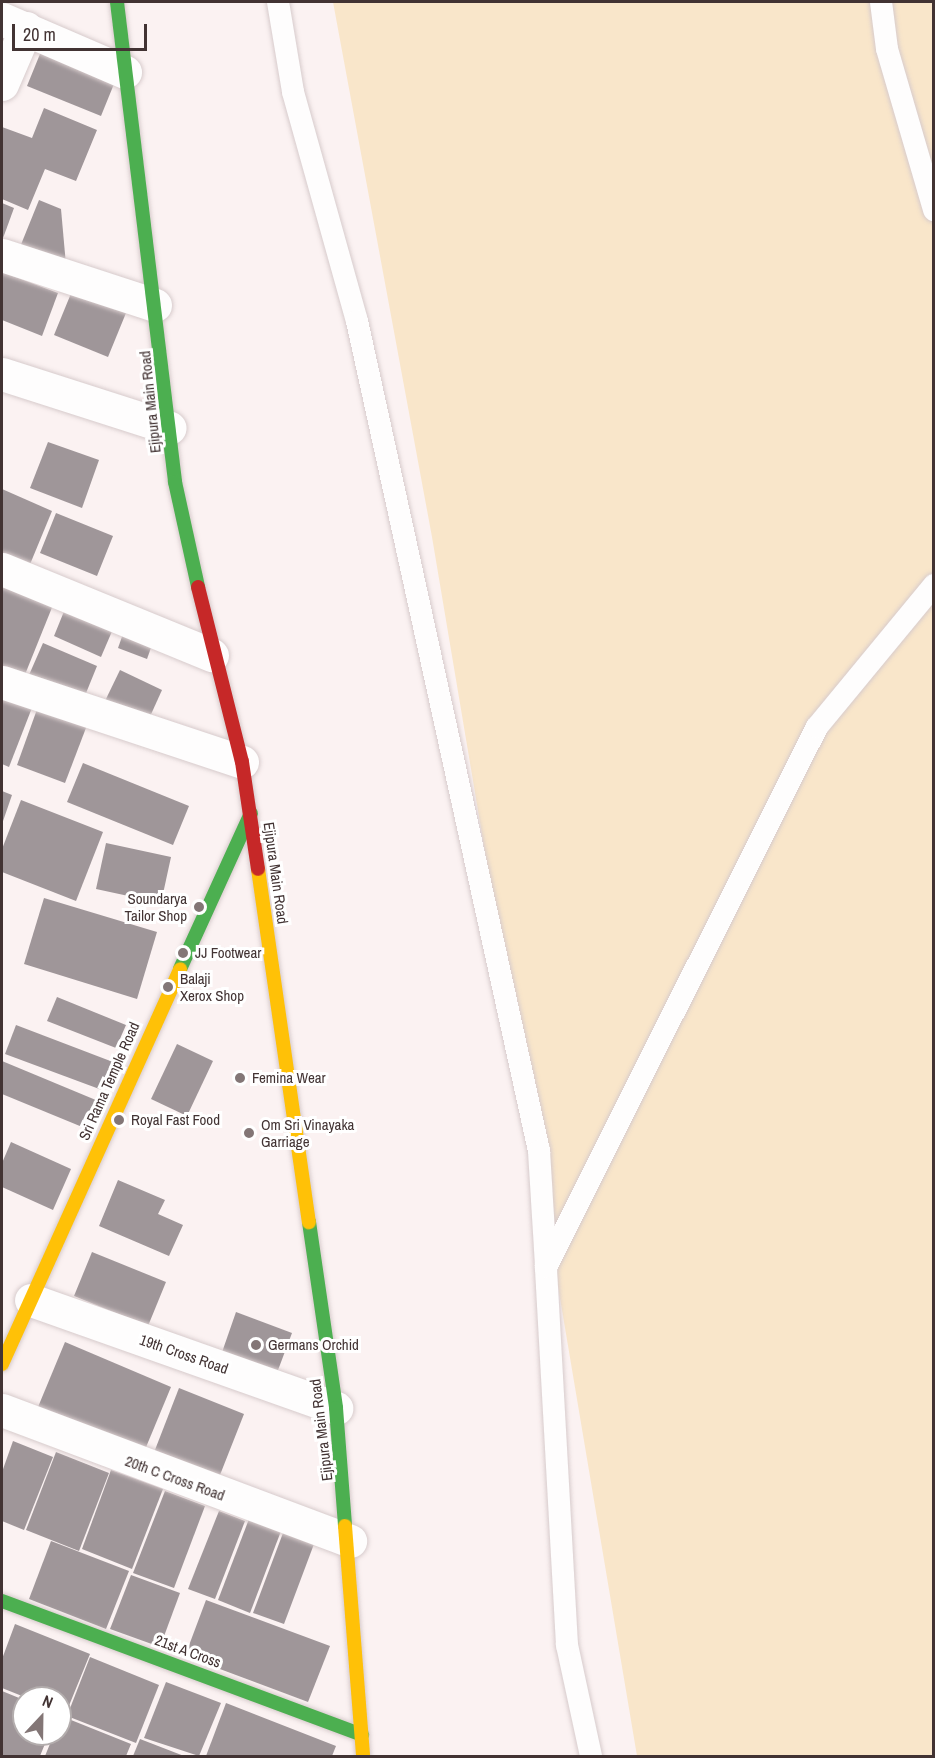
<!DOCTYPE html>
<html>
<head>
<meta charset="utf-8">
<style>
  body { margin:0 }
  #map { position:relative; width:935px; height:1758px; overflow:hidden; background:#fbf2f2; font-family:"Archivo Narrow",sans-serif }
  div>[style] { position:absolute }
  .green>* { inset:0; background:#f9e6ca }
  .building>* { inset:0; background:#9f9699 }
  .roads { filter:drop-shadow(0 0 2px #d7cbcc) drop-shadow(0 0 2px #d7cbcc) }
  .lane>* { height:22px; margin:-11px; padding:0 11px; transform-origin:11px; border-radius:11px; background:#fefdfd }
  .street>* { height:33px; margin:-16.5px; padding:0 16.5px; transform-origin:16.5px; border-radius:16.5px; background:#fefdfd }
  .fast>* { height:14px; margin:-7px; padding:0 7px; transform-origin:7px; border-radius:7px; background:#4caf50 }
  .slow>* { height:14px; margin:-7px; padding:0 7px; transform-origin:7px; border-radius:7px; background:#ffc107 }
  .jam>* { height:14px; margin:-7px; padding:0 7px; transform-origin:7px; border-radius:7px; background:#c62828 }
  .dots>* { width:16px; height:16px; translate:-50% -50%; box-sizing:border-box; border:3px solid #fff; border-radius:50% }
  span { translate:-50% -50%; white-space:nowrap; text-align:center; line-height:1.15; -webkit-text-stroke:6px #fff; paint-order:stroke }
  .street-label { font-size:15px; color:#423333 }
  .poi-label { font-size:15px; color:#423333 }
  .right { translate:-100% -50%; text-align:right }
  .left { translate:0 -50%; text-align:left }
  .frame { position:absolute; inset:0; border:3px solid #423333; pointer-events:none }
  .north { position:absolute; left:12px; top:1686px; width:60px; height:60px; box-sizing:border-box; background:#fff; border:2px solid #b3adad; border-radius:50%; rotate:22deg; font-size:16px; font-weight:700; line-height:24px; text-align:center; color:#423333 }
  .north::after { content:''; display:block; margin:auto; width:21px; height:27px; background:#837676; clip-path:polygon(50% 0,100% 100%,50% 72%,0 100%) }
  .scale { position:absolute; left:12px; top:24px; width:135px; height:27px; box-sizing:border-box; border:3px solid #423333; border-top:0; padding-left:8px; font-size:18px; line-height:21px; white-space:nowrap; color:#423333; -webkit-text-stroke:4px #fff; paint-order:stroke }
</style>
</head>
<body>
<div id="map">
  <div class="green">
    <i style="clip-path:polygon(333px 2px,933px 2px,933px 1756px,637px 1756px,432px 537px)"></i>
  </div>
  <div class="building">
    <i style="clip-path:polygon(42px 49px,116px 79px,101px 116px,27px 86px)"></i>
    <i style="clip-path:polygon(44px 108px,97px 130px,76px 181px,45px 169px,28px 210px,2px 199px,2px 127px,32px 138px)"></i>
    <i style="clip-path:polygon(39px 200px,61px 209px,66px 265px,20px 247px)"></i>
    <i style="clip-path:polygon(2px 203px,14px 208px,2px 241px)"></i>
    <i style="clip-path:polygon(2px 272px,58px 293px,42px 336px,2px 320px)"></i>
    <i style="clip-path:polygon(72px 291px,126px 313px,108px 357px,54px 335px)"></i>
    <i style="clip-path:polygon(48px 442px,99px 460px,82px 508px,30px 488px)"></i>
    <i style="clip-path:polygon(2px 489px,52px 511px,26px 574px,2px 563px)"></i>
    <i style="clip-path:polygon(56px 513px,113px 536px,97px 576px,40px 553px)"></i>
    <i style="clip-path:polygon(2px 584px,53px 605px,24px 677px,2px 668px)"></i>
    <i style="clip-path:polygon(65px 609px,113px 629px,101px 657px,54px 636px)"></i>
    <i style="clip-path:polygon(124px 631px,153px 642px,147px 659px,118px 648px)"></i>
    <i style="clip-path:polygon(43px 643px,97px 666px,84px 698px,29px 675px)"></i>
    <i style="clip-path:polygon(120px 670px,162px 690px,148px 721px,105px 701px)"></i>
    <i style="clip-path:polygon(2px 687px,35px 700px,9px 767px,2px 764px)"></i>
    <i style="clip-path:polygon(40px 701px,89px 720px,65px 783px,17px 765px)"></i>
    <i style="clip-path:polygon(83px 763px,189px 806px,173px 845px,67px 802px)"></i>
    <i style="clip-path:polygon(2px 791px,12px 795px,2px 824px)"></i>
    <i style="clip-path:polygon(21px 800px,103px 832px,76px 901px,2px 872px,2px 849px)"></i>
    <i style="clip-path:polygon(106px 843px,171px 857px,161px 903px,96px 889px)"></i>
    <i style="clip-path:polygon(44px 898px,157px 932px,137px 999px,24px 964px)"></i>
    <i style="clip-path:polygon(57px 997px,126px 1025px,116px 1048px,47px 1021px)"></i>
    <i style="clip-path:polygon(16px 1025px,113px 1062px,102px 1090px,5px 1054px)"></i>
    <i style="clip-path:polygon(177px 1044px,213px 1061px,187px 1116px,151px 1099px)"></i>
    <i style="clip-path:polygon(2px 1061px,103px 1103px,92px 1131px,2px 1094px)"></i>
    <i style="clip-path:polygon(11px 1142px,71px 1169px,53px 1210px,2px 1187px,2px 1163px)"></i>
    <i style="clip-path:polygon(118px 1180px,165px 1200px,158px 1214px,183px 1225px,169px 1256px,99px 1226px)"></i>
    <i style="clip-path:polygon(92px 1252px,166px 1282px,148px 1326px,74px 1296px)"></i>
    <i style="clip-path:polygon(236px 1312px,292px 1333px,275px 1378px,220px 1358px)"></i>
    <i style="clip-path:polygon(65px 1342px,171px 1387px,144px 1452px,38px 1407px)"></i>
    <i style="clip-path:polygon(179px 1388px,244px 1414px,218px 1480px,153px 1455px)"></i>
    <i style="clip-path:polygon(13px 1441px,53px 1457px,24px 1530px,2px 1521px,2px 1472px)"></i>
    <i style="clip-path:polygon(56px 1452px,109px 1473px,79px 1551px,26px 1530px)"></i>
    <i style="clip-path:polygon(111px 1470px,163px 1489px,132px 1569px,82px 1549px)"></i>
    <i style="clip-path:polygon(165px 1491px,205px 1506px,174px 1588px,133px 1573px)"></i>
    <i style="clip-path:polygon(219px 1511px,245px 1521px,215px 1599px,188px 1589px)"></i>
    <i style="clip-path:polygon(249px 1519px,281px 1531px,250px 1613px,218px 1600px)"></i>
    <i style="clip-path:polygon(283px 1533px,314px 1544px,284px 1624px,253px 1613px)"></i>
    <i style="clip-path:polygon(51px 1541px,129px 1571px,106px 1629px,29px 1599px)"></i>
    <i style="clip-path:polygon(131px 1575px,180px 1593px,160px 1647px,110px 1629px)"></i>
    <i style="clip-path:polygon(206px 1600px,330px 1646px,308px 1702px,185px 1656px)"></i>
    <i style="clip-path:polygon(15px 1624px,90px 1654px,66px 1713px,60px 1711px,60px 1698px,27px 1698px,2px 1688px,2px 1659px)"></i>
    <i style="clip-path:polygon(90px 1657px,159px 1685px,136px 1743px,67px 1716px)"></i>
    <i style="clip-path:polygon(166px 1682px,221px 1703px,199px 1756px,144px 1738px)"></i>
    <i style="clip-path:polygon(2px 1691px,24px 1700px,24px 1734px,49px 1734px,40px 1756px,2px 1756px)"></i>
    <i style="clip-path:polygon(226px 1703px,336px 1746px,332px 1756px,206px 1756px)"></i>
    <i style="clip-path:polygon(61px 1716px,131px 1744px,126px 1756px,45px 1756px,54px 1734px,60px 1734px)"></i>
    <i style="clip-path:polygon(140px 1739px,184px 1756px,133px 1756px)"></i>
  </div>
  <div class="roads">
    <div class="lane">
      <i style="left:278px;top:2px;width:91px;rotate:80.5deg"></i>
      <i style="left:293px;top:92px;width:238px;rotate:74.4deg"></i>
      <i style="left:357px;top:321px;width:850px;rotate:77.63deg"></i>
      <i style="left:539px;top:1151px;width:116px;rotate:86.5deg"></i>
      <i style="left:881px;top:2px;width:47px;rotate:82.7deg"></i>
      <i style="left:887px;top:49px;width:168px;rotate:73.7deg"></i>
      <i style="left:591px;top:1756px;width:114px;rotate:-102.2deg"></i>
      <i style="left:567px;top:1645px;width:379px;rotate:-93.2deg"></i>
      <i style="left:546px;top:1267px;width:604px;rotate:-63.35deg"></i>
      <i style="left:817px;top:727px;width:184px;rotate:-50.5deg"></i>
    </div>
    <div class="street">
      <i style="left:2px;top:19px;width:134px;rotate:23.3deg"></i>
      <i style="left:2px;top:84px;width:61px;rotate:-66.8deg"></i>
      <i style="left:2px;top:255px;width:161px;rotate:18.1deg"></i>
      <i style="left:2px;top:374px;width:176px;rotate:17.8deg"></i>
      <i style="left:2px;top:569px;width:227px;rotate:22.3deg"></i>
      <i style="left:2px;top:682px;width:253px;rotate:18.4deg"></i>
      <i style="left:31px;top:1300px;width:324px;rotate:19.5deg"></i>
      <i style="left:2px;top:1410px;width:372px;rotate:20.6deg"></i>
    </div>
    <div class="fast">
      <i style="left:117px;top:2px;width:483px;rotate:83.1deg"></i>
      <i style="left:175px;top:482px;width:107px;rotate:77.6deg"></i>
      <i style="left:180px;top:969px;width:171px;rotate:-65.5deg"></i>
      <i style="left:309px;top:1222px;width:188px;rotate:81.7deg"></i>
      <i style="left:336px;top:1408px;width:118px;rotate:85.6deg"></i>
      <i style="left:2px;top:1601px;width:384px;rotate:20.4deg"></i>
    </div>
    <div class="slow">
      <i style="left:258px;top:869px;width:357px;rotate:81.8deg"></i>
      <i style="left:2px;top:1364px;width:433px;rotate:-65.7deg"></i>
      <i style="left:345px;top:1526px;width:231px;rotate:85.5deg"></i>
    </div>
    <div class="jam">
      <i style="left:198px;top:587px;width:180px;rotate:75.9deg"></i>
      <i style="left:242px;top:762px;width:108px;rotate:81.5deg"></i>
    </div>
  </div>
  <div class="dots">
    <i style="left:199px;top:907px;background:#837676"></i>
    <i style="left:183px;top:953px;background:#837676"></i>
    <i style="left:168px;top:987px;background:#837676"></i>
    <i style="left:240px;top:1078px;background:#837676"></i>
    <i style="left:119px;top:1120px;background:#837676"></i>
    <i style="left:249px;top:1133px;background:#837676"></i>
    <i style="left:256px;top:1345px;background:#837676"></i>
  </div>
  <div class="street-label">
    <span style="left:150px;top:402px;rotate:-96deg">Ejipura Main Road</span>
    <span style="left:276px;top:873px;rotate:82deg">Ejipura Main Road</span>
    <span style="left:109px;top:1081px;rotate:-66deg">Sri Rama Temple Road</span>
    <span style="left:184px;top:1354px;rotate:19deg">19th Cross Road</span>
    <span style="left:321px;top:1430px;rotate:-97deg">Ejipura Main Road</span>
    <span style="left:175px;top:1478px;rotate:20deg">20th C Cross Road</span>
    <span style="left:188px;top:1651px;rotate:20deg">21st A Cross</span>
  </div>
  <div class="poi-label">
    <span class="right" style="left:187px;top:907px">Soundarya<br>Tailor Shop</span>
    <span class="left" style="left:195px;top:953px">JJ Footwear</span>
    <span class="left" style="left:180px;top:987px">Balaji<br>Xerox Shop</span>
    <span class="left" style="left:252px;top:1078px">Femina Wear</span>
    <span class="left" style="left:131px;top:1120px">Royal Fast Food</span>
    <span class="left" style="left:261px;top:1133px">Om Sri Vinayaka<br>Garriage</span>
    <span class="left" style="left:268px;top:1345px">Germans Orchid</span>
  </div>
  <div class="frame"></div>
  <div class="north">N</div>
  <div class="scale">20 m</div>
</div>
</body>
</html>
